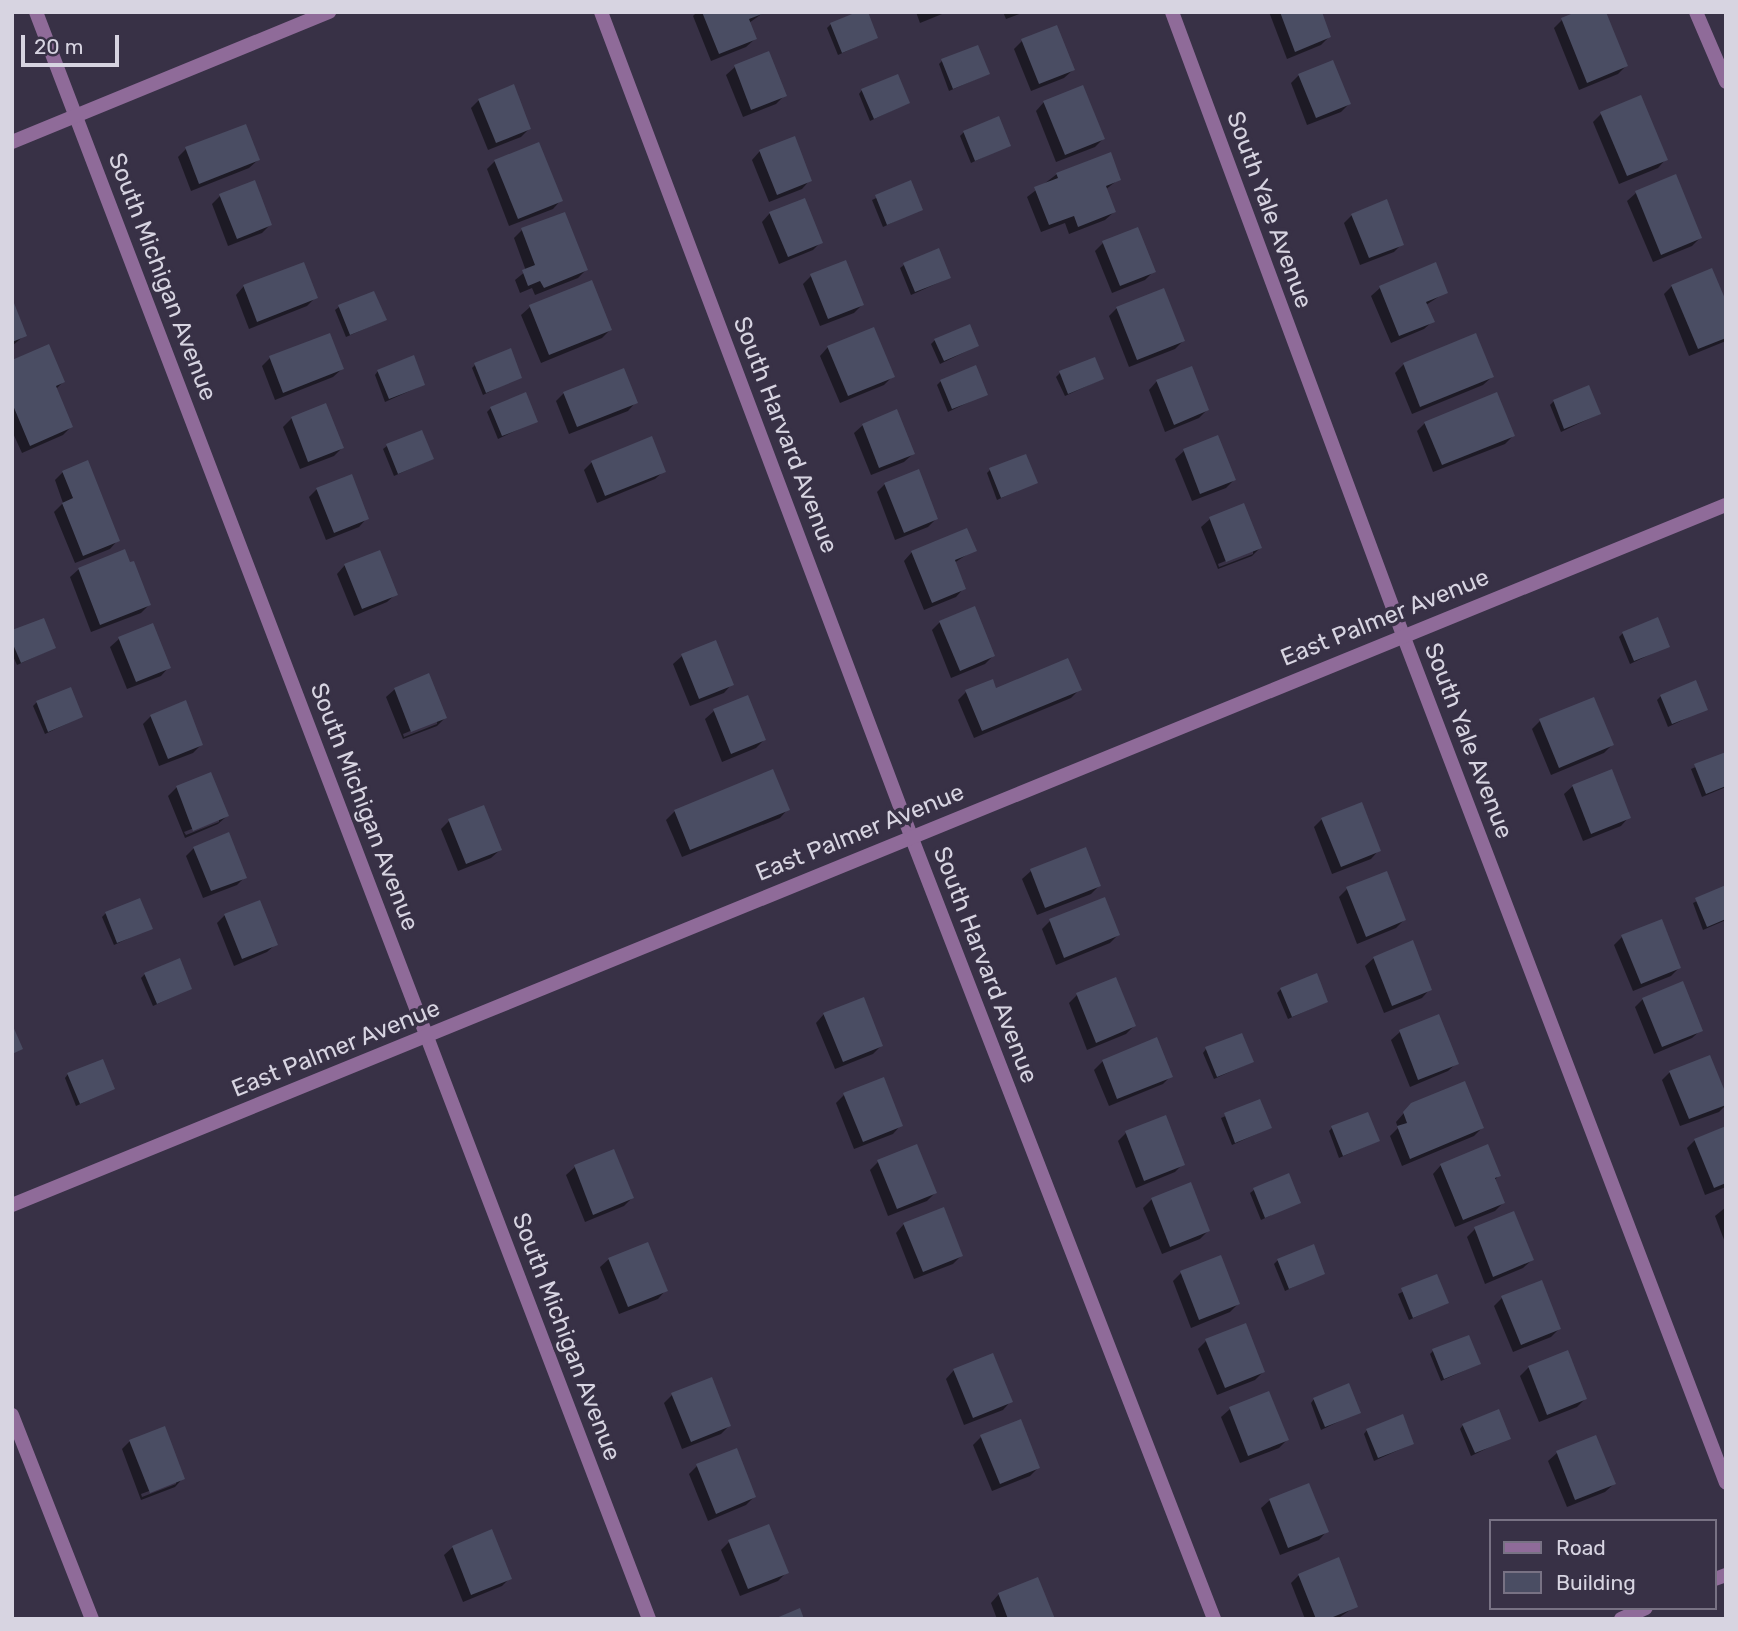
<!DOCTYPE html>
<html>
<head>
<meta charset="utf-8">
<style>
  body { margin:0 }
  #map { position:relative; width:1738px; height:1631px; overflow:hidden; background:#383146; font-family:Rubik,sans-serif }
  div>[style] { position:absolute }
  .shadow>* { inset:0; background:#0007 }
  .building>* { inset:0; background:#4a4d63 }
  .minor>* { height:14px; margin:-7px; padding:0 7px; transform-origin:7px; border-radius:7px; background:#8f6b99 }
  .tertiary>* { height:14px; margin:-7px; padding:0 7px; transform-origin:7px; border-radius:7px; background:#8f6b99 }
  span { translate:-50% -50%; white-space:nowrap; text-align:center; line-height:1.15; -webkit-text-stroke:7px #383146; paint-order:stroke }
  .street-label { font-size:24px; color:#d7d4e1 }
  .frame { position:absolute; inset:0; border:14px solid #d7d4e1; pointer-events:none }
  .legend { position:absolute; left:1489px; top:1519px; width:228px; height:91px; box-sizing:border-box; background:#383146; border:2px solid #787284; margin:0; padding:9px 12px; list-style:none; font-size:21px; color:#d7d4e1 }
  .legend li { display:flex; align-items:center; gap:14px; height:35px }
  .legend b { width:35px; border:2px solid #787284 }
  .scale { position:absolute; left:21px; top:35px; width:98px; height:32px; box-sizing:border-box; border:4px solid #d7d4e1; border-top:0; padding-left:9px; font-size:21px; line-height:24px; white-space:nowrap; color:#d7d4e1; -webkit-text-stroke:5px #383146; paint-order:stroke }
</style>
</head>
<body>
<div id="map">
  <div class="shadow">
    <i style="clip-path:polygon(697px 12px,763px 12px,763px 13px,749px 23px,755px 39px,746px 47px,711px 61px,693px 16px)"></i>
    <i style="clip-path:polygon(916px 12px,947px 12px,920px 23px)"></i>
    <i style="clip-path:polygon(1003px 12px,1025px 12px,1006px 19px)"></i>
    <i style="clip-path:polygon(1269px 12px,1320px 12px,1329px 37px,1321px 45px,1287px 59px)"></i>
    <i style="clip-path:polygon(1562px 20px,1626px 66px,1618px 74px,1579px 90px,1554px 28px)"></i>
    <i style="clip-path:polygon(831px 24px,876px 38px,838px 55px,827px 28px)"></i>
    <i style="clip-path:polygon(1022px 41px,1073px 70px,1064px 78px,1031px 91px,1014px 49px)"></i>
    <i style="clip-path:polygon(768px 53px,785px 95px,776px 104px,743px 117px,726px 75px,735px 67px)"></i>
    <i style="clip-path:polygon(942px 61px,988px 74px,949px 91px,939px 64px)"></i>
    <i style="clip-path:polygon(1299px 75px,1349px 104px,1341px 112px,1307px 125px,1291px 83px)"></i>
    <i style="clip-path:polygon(862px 90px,908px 103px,870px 121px,859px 94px)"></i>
    <i style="clip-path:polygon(479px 100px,529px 129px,521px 137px,488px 150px,471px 108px)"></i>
    <i style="clip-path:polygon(1044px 102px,1103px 139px,1095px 147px,1056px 162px,1036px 111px)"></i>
    <i style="clip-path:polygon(1601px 114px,1666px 159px,1658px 168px,1619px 184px,1593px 122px)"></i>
    <i style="clip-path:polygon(964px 132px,1009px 145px,971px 163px,960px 136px)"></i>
    <i style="clip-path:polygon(186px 149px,258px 160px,249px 168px,191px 191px,178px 157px)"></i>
    <i style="clip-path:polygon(760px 151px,810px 180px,802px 189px,769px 202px,752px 160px)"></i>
    <i style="clip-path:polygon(495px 161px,561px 200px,553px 209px,509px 226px,487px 169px)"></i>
    <i style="clip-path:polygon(1057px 174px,1119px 179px,1105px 190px,1114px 212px,1105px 220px,1069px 234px,1065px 223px,1041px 232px,1027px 197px)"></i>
    <i style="clip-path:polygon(1675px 176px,1700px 238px,1692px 246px,1653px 262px,1627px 201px,1636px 193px)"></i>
    <i style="clip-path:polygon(910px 182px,921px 209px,883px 227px,872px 200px)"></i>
    <i style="clip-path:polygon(220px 196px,270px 225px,262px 233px,228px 246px,212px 204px)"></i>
    <i style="clip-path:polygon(770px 213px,821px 242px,813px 250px,779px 264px,762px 222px)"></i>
    <i style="clip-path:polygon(1352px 215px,1402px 244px,1394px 252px,1360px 265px,1344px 223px)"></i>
    <i style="clip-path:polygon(522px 230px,586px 270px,578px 278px,535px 295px,532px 288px,520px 293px,515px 280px,526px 271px,514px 238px)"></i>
    <i style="clip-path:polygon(1103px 243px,1154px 271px,1145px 280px,1112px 293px,1095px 251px)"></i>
    <i style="clip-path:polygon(904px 265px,949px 278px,911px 295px,900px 268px)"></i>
    <i style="clip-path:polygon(1435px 265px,1446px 292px,1426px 305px,1433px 321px,1424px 329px,1391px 343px,1371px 296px,1380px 288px)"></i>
    <i style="clip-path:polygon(811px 276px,862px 305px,854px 313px,820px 326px,803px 284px)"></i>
    <i style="clip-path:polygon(244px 286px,316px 297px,307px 306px,249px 329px,236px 295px)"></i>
    <i style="clip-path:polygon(1672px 286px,1726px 305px,1726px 341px,1689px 356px,1664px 294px)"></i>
    <i style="clip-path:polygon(12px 302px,25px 335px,12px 346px)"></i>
    <i style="clip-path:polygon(339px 307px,385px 320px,346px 337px,335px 310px)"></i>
    <i style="clip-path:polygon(530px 307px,610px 330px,602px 338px,541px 363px,521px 315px)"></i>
    <i style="clip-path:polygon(1117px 308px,1183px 341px,1175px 349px,1129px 367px,1109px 316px)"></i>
    <i style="clip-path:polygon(935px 340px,977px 346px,940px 364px,931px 344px)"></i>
    <i style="clip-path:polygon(828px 347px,893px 376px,884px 385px,840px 403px,820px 356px)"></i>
    <i style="clip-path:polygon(270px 358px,342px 369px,333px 377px,275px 400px,262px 366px)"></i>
    <i style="clip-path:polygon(12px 361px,63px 382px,56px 389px,71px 427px,63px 435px,22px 453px,12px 431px)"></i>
    <i style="clip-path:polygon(1404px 364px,1492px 377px,1483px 385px,1412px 414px,1395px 373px)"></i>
    <i style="clip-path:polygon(475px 365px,520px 377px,483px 395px,472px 368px)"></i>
    <i style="clip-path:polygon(378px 371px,423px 385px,385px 402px,375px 375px)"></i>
    <i style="clip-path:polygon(1060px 373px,1102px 379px,1065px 396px,1056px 377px)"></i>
    <i style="clip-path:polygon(941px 381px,986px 394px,948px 412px,937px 385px)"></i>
    <i style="clip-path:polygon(1157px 381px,1207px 410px,1199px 418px,1165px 432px,1149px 390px)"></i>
    <i style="clip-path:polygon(564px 393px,636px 402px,628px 411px,569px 434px,556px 401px)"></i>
    <i style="clip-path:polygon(1554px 401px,1599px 414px,1561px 432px,1550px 405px)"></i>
    <i style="clip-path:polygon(491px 408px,536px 421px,498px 439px,487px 412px)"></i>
    <i style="clip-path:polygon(292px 418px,342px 448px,334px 456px,300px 469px,283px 427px)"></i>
    <i style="clip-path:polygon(1425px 423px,1513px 436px,1505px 444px,1433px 472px,1417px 431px)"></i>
    <i style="clip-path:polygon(863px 425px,913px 454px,904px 462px,871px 475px,854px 433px)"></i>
    <i style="clip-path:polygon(1217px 437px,1234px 480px,1226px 488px,1192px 501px,1175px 459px,1184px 451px)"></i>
    <i style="clip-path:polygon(387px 446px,432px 459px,394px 476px,383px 449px)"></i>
    <i style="clip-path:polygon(592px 462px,664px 471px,655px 479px,597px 503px,584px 470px)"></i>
    <i style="clip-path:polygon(990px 470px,1035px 483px,997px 500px,987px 473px)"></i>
    <i style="clip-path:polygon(63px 472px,118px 540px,110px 549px,75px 563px,54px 512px,63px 503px,55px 480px)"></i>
    <i style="clip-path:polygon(885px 484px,936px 519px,928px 527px,895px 540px,877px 492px)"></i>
    <i style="clip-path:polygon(317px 489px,367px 518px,359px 527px,326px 540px,309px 497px)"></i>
    <i style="clip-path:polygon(evenodd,1210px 519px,1260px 548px,1252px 556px,1218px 569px,1201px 527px,1210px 519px,1253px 550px,1253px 554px,1219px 567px,1218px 564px,1253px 550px)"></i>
    <i style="clip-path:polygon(974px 550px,954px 563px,964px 588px,956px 597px,924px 610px,904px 561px,912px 552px)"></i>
    <i style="clip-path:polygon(345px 565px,396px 594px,387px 602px,354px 616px,337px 574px)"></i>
    <i style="clip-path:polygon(79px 569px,149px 605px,141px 613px,91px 632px,70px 577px)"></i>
    <i style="clip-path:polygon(940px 622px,993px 656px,985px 664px,951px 678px,932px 630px)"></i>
    <i style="clip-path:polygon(152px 625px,169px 667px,161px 676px,127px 689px,110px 647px,119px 639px)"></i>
    <i style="clip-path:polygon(12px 632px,54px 648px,17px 665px,12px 654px)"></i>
    <i style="clip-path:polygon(1623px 633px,1668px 646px,1630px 664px,1619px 637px)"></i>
    <i style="clip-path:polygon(715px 643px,732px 684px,724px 693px,690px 706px,673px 664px,682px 656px)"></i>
    <i style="clip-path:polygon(evenodd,395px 689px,445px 718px,437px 726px,403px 739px,386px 697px,395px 689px,437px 720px,437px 724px,404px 737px,403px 734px,437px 720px)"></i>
    <i style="clip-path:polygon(995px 690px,1079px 690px,1071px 698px,974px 738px,958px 700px,966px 692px)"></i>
    <i style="clip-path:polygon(1661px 696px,1706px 709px,1668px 727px,1657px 700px)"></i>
    <i style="clip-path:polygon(37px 702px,81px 717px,45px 734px,33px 706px)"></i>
    <i style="clip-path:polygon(714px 711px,764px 740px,756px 748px,722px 762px,705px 719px)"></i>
    <i style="clip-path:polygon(151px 716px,201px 745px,193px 753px,159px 766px,143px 724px)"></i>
    <i style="clip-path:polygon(1540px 721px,1612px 745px,1604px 753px,1551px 775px,1532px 729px)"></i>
    <i style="clip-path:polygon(1726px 754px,1726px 787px,1702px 797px,1691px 769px)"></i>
    <i style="clip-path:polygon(1573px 786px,1629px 817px,1621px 826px,1583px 841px,1564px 794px)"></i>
    <i style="clip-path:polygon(evenodd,177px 787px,227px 816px,218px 824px,185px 838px,168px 796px,177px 787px,219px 818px,219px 822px,186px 835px,184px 832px,219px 818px)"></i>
    <i style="clip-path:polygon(788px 809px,780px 818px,682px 857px,666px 820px,675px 811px)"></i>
    <i style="clip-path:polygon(1322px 819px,1379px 850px,1371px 859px,1332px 874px,1314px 827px)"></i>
    <i style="clip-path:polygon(449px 821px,500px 850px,491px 858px,458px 871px,441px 829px)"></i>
    <i style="clip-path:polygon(194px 848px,245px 877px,237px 885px,203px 898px,186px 856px)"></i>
    <i style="clip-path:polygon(1085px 850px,1099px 886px,1091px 894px,1037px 915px,1022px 879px,1031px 871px)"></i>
    <i style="clip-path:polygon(1726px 887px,1726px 920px,1703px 930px,1693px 903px)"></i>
    <i style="clip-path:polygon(1347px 889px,1404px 920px,1396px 928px,1357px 944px,1339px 897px)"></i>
    <i style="clip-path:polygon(106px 913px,151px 928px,114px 945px,102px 917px)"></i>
    <i style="clip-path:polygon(225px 915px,276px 944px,267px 952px,234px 966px,217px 923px)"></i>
    <i style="clip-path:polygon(1050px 921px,1118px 935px,1110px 943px,1056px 965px,1042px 929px)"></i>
    <i style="clip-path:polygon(1622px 937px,1679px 968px,1671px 976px,1633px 991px,1614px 945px)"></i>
    <i style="clip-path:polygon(1374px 958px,1430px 989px,1422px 998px,1384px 1013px,1365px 966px)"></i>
    <i style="clip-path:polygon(145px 974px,190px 989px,153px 1006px,141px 978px)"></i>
    <i style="clip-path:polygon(1281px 989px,1326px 1002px,1288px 1019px,1277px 993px)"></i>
    <i style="clip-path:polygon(1077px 995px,1134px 1026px,1126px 1034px,1087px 1050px,1069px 1003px)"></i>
    <i style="clip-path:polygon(1643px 999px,1701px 1030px,1692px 1038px,1654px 1054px,1635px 1007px)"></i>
    <i style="clip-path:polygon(824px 1014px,881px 1046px,873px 1054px,835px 1069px,816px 1023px)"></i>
    <i style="clip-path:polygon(1400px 1032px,1457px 1063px,1448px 1071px,1410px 1087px,1391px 1040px)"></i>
    <i style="clip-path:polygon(1156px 1040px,1171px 1076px,1163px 1084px,1109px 1106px,1094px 1070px,1103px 1061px)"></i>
    <i style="clip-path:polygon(1206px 1049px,1252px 1062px,1214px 1079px,1203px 1053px)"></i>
    <i style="clip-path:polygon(1670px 1072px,1726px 1105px,1719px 1112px,1680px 1126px,1662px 1080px)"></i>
    <i style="clip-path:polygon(68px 1074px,113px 1089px,76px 1106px,65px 1078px)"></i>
    <i style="clip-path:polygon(844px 1095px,901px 1125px,893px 1134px,854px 1149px,836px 1103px)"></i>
    <i style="clip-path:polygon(1259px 1101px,1270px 1128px,1232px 1145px,1221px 1118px)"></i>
    <i style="clip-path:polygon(1412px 1104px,1482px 1128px,1474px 1136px,1402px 1166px,1390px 1136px,1398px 1128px,1396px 1122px)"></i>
    <i style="clip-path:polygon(1332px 1128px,1378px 1141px,1339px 1158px,1329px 1131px)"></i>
    <i style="clip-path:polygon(1726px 1128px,1726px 1187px,1705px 1195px,1687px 1148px,1695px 1140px)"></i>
    <i style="clip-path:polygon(1126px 1133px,1183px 1164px,1175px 1172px,1136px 1188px,1118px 1141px)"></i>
    <i style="clip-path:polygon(613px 1152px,632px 1198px,624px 1206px,585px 1222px,566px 1175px,575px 1167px)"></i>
    <i style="clip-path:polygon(878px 1162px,935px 1193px,927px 1201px,888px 1216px,870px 1170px)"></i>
    <i style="clip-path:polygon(1441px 1165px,1499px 1175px,1494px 1181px,1503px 1203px,1495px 1211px,1455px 1227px,1433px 1174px)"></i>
    <i style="clip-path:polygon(1254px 1190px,1299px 1202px,1261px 1220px,1250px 1193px)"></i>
    <i style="clip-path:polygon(1152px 1199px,1208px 1231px,1200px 1239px,1162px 1254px,1143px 1208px)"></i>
    <i style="clip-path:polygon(1726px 1207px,1726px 1245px,1715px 1216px)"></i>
    <i style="clip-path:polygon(904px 1224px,961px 1256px,953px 1264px,914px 1279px,896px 1233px)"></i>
    <i style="clip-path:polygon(1475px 1229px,1532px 1260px,1523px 1268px,1485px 1284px,1467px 1237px)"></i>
    <i style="clip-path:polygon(609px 1259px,666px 1290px,658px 1299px,619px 1314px,600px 1267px)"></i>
    <i style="clip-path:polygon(1278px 1260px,1323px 1273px,1285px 1291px,1274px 1264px)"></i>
    <i style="clip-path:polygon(1181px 1273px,1238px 1304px,1230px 1312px,1191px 1328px,1173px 1281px)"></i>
    <i style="clip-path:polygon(1436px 1276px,1447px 1303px,1409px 1320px,1398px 1294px)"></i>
    <i style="clip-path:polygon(1502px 1298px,1559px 1329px,1551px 1337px,1513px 1352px,1494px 1306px)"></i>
    <i style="clip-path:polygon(1206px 1341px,1263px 1372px,1255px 1380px,1217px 1395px,1198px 1349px)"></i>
    <i style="clip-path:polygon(1433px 1351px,1479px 1364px,1441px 1381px,1430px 1354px)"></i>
    <i style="clip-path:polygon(1529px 1367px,1585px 1399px,1577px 1407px,1539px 1422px,1520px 1376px)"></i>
    <i style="clip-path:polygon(954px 1370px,1011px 1401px,1003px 1410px,964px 1425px,946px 1379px)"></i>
    <i style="clip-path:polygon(672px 1395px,729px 1426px,721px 1434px,682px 1449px,664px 1403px)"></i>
    <i style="clip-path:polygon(1314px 1399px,1359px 1412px,1321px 1430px,1311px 1403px)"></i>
    <i style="clip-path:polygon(1230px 1409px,1287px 1440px,1279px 1448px,1240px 1463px,1221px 1417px)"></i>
    <i style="clip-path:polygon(1463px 1425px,1509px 1438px,1471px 1456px,1460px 1429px)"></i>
    <i style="clip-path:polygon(1367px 1430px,1412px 1444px,1374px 1461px,1364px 1434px)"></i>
    <i style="clip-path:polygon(981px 1437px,1038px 1468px,1030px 1476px,992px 1491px,973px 1445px)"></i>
    <i style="clip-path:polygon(1595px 1437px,1614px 1484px,1605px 1492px,1567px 1507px,1548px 1461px,1557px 1453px)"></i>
    <i style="clip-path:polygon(evenodd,130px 1441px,183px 1478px,175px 1487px,141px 1500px,122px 1449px,130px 1441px,176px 1481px,176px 1484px,142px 1497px,141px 1494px,176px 1481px)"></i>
    <i style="clip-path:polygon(697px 1466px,754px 1497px,746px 1505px,708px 1521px,689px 1474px)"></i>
    <i style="clip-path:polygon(1270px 1500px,1327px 1531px,1319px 1540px,1280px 1555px,1261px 1508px)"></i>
    <i style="clip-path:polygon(729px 1542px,786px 1573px,778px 1581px,740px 1596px,721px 1550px)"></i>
    <i style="clip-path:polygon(453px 1547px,510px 1578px,502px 1586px,463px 1602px,444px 1555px)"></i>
    <i style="clip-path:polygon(1299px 1575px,1356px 1606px,1337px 1619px,1305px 1619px,1291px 1583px)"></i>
    <i style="clip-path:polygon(999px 1594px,1053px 1619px,997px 1619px,991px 1603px)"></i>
  </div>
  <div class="building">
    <i style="clip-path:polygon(702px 12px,767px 12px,749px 19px,757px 39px,719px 54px)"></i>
    <i style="clip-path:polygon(857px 12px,868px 12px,878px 38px,842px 53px,830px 23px)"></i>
    <i style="clip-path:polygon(1280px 12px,1322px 12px,1331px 37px,1295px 52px)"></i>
    <i style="clip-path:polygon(1576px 12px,1606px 12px,1628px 66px,1587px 83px,1561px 18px)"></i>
    <i style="clip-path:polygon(1057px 25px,1075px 70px,1039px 84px,1021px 39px)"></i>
    <i style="clip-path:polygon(978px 45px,990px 74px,953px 89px,941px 59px)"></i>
    <i style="clip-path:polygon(769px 51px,787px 96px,751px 110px,734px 65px)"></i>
    <i style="clip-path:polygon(1333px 60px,1351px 104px,1316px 118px,1298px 74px)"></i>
    <i style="clip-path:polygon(898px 74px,910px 103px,874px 119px,861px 89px)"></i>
    <i style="clip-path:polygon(514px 84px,531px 129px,496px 143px,478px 99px)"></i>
    <i style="clip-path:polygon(1083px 85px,1105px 139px,1065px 155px,1043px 101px)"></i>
    <i style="clip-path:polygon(1641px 95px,1668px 160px,1627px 176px,1600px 112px)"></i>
    <i style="clip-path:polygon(999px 116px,1011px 146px,975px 161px,963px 131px)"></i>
    <i style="clip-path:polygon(246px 124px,260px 160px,199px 184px,185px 147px)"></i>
    <i style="clip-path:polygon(795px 136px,812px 181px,777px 195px,759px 150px)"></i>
    <i style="clip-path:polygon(539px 142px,563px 201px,518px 219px,494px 160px)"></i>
    <i style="clip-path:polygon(1111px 152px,1121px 180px,1106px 186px,1116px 212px,1078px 227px,1074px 216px,1049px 225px,1034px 187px,1058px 178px,1056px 173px)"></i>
    <i style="clip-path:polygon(1676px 174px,1702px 238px,1661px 255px,1635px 191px)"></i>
    <i style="clip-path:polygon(255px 180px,272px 225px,237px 239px,219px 194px)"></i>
    <i style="clip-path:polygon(911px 180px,923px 210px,887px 225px,875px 195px)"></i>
    <i style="clip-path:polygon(805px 198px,823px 243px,788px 257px,769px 212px)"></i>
    <i style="clip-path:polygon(1387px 199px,1404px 245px,1369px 258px,1351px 214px)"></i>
    <i style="clip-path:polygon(565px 212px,588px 270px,544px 288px,540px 281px,528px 286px,522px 270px,535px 265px,521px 228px)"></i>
    <i style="clip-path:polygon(1138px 227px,1156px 272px,1120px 286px,1102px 241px)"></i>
    <i style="clip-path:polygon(939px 248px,951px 278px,915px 292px,903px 263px)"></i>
    <i style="clip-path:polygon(846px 260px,864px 305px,828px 319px,810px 274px)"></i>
    <i style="clip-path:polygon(304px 262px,318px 298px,257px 322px,243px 285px)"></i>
    <i style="clip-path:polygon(1436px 262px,1448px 293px,1426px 302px,1435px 322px,1399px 336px,1379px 286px)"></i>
    <i style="clip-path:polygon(1712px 268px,1726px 301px,1726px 338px,1698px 349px,1671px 285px)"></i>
    <i style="clip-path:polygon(592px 280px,612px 330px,549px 355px,529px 305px)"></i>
    <i style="clip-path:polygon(1164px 288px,1185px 341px,1137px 360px,1116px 307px)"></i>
    <i style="clip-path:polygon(374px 291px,387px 320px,350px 335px,338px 305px)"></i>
    <i style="clip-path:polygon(12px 298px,27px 336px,12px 342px)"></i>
    <i style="clip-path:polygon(970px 324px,979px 346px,944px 361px,934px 339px)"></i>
    <i style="clip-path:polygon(874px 327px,895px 377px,848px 396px,827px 346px)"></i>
    <i style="clip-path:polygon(330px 333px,344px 369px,283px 393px,269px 356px)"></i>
    <i style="clip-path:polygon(1476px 333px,1494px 377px,1420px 407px,1403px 363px)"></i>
    <i style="clip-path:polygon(49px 344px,65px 382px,56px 386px,73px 427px,30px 446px,12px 403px,12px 360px)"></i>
    <i style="clip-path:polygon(511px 348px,522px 378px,486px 393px,474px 363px)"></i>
    <i style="clip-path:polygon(414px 355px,425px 385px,389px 399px,377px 370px)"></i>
    <i style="clip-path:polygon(1095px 357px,1104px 379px,1068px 394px,1059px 371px)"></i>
    <i style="clip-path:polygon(976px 365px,988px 395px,952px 409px,940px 380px)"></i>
    <i style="clip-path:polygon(1192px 366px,1209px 410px,1174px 425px,1156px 380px)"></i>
    <i style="clip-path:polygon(624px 368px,638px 403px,577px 427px,563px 392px)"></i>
    <i style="clip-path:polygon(1589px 385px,1601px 414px,1564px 429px,1553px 400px)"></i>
    <i style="clip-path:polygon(526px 392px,538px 422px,502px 436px,490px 407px)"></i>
    <i style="clip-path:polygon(1497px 392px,1515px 436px,1442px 465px,1424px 422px)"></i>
    <i style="clip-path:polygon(326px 403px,344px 448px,308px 462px,291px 417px)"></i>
    <i style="clip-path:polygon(897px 409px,915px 454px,879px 468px,862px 424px)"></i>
    <i style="clip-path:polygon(422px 430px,434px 459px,398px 474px,386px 444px)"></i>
    <i style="clip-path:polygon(1218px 435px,1236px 480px,1200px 494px,1183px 449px)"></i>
    <i style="clip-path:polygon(652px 436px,666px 472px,605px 496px,591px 461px)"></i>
    <i style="clip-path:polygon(1026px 454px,1038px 483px,1001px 498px,989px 468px)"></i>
    <i style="clip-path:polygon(88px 460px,120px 541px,83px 556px,62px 503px,73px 498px,62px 471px)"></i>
    <i style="clip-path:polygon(919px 469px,938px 519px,904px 533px,884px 483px)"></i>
    <i style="clip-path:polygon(352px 474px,369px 519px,334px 533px,316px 488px)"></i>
    <i style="clip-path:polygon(1244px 503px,1262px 548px,1226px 562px,1209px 517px)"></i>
    <i style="clip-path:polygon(967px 528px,977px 551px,955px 560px,966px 589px,932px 603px,911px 551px)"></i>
    <i style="clip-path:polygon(125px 549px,130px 562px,134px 561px,151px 605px,100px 625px,78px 568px)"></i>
    <i style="clip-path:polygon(380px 550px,398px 595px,362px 609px,344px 564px)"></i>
    <i style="clip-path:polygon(975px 606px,995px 656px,960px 671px,939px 621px)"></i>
    <i style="clip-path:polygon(1658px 617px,1670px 647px,1634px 661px,1622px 632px)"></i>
    <i style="clip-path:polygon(44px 618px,56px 648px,21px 663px,12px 642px,12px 630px)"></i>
    <i style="clip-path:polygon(153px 623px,171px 668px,136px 682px,118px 637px)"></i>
    <i style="clip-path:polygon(716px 640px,734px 685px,699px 699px,681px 654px)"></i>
    <i style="clip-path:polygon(1068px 658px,1082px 690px,982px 731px,965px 690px,993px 679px,996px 688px)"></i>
    <i style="clip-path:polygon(429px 673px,447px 718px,411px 732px,394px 688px)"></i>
    <i style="clip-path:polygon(1696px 680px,1708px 710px,1672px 724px,1660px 695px)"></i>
    <i style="clip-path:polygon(71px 687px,83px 717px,48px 732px,36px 701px)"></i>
    <i style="clip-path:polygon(748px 695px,766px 740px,731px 754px,713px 709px)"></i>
    <i style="clip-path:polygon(1594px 697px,1614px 745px,1559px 768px,1539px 719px)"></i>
    <i style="clip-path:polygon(186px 700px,203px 745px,168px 759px,150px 715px)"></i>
    <i style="clip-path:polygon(1726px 752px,1726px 786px,1706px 794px,1694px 764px)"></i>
    <i style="clip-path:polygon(773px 769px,790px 810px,690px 850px,674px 810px)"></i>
    <i style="clip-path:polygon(1612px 769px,1631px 818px,1591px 834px,1572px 785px)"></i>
    <i style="clip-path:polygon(211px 772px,229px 816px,193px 831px,176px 786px)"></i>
    <i style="clip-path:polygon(1362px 802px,1381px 851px,1341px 867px,1321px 818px)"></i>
    <i style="clip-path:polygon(484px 805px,502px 850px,466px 864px,448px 819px)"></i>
    <i style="clip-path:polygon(229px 832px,247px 878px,211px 891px,193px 847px)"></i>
    <i style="clip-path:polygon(1086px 847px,1101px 886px,1045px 908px,1030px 869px)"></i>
    <i style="clip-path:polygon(1387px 871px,1406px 920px,1366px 937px,1346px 887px)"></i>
    <i style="clip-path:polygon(1726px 885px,1726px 919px,1707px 927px,1695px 898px)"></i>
    <i style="clip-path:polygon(1105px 897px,1120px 935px,1064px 958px,1049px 919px)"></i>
    <i style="clip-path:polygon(140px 898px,153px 929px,117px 943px,105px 912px)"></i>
    <i style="clip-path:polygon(260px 900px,278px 945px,242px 959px,224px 914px)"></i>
    <i style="clip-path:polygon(1662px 919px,1681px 968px,1641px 984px,1621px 935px)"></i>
    <i style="clip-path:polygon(1413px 940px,1432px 990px,1392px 1006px,1373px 957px)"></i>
    <i style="clip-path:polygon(180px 958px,192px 989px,157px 1004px,144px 973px)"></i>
    <i style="clip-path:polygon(1317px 973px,1328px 1002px,1292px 1017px,1280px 988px)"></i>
    <i style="clip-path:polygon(1116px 977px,1136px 1026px,1096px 1043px,1076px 993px)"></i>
    <i style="clip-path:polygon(1683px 981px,1703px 1031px,1662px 1047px,1642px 998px)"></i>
    <i style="clip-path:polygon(864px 997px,883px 1046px,843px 1062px,823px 1013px)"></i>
    <i style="clip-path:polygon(1439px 1014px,1459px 1064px,1418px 1080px,1399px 1030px)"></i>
    <i style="clip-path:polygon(12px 1024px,23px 1049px,12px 1054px)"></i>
    <i style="clip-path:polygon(1242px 1033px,1254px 1062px,1217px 1077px,1205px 1047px)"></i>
    <i style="clip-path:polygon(1157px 1037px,1173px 1077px,1117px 1099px,1102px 1060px)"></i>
    <i style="clip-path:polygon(1710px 1055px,1726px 1094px,1726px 1105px,1689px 1119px,1669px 1071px)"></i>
    <i style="clip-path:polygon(103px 1059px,115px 1089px,80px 1104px,67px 1073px)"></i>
    <i style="clip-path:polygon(884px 1077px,903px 1126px,863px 1142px,843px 1093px)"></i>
    <i style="clip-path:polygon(1465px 1081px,1484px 1128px,1410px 1159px,1397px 1126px,1407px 1123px,1403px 1112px,1411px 1103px)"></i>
    <i style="clip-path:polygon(1260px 1099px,1272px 1128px,1235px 1143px,1224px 1113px)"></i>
    <i style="clip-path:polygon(1368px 1112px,1380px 1141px,1343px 1156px,1331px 1126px)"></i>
    <i style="clip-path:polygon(1166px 1115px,1185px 1165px,1144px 1181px,1125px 1131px)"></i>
    <i style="clip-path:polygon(1726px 1126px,1726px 1183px,1714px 1188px,1694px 1139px)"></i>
    <i style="clip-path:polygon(917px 1144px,937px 1193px,897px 1209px,877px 1160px)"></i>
    <i style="clip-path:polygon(1488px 1144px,1501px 1176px,1495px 1178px,1505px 1203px,1463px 1220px,1440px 1164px)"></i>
    <i style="clip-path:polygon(614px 1149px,634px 1198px,593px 1215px,574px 1165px)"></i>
    <i style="clip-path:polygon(1289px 1173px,1301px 1203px,1265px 1218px,1253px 1188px)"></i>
    <i style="clip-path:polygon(1191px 1182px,1210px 1231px,1170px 1247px,1151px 1198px)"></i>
    <i style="clip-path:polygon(944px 1207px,963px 1256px,923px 1272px,903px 1223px)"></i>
    <i style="clip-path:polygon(1514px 1211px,1534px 1260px,1493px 1277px,1474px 1227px)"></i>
    <i style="clip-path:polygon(648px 1242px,668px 1291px,628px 1307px,608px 1258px)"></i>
    <i style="clip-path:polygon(1314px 1244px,1325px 1274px,1289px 1289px,1277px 1259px)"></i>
    <i style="clip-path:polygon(1221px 1255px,1240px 1304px,1199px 1320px,1180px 1271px)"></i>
    <i style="clip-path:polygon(1437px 1274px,1449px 1303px,1413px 1318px,1401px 1288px)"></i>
    <i style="clip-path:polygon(1542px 1280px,1561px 1329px,1521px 1345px,1501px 1296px)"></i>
    <i style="clip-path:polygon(1246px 1323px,1265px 1372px,1225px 1388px,1205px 1339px)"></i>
    <i style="clip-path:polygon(1469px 1335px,1481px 1364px,1444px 1379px,1432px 1349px)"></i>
    <i style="clip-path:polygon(1568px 1350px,1587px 1399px,1547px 1415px,1528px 1366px)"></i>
    <i style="clip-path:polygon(993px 1353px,1013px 1402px,973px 1418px,953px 1369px)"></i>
    <i style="clip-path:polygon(712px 1377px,731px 1426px,691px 1442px,671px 1393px)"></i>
    <i style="clip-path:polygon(1349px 1383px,1361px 1413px,1325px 1427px,1313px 1398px)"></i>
    <i style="clip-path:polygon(1269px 1391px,1289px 1440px,1248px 1456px,1229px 1407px)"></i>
    <i style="clip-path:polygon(1499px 1409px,1511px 1439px,1475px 1453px,1462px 1424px)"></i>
    <i style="clip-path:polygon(1403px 1414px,1414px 1444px,1378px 1458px,1366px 1429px)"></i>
    <i style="clip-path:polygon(1021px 1419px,1040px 1468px,1000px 1484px,980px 1435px)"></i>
    <i style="clip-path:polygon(165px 1426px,185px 1479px,150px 1493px,129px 1440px)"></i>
    <i style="clip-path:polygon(1596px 1435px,1616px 1484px,1575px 1500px,1556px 1451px)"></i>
    <i style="clip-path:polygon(737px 1448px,756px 1497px,716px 1514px,696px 1464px)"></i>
    <i style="clip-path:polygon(1309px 1483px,1329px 1532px,1288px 1548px,1269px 1499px)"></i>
    <i style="clip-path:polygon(769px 1524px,789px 1573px,748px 1589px,728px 1540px)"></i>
    <i style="clip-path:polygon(492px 1529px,512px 1579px,471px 1595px,452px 1546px)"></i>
    <i style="clip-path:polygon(1339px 1557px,1358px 1607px,1328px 1619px,1316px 1619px,1298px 1574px)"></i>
    <i style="clip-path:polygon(1038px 1577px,1055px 1619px,1008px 1619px,998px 1593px)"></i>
    <i style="clip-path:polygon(800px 1608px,804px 1619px,774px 1619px)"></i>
  </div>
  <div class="minor">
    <i style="left:36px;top:12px;width:1720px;rotate:69.12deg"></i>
    <i style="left:601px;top:12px;width:880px;rotate:69.38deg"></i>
    <i style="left:911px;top:836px;width:840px;rotate:68.84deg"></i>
    <i style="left:1172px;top:12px;width:664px;rotate:69.66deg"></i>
    <i style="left:1403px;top:635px;width:907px;rotate:69.15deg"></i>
    <i style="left:1696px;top:12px;width:76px;rotate:66.8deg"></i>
    <i style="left:12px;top:142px;width:343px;rotate:-22.3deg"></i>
    <i style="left:12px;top:1205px;width:1851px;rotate:-22.22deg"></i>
    <i style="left:12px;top:1415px;width:219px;rotate:68.6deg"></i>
  </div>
  <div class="tertiary">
    <i style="left:1715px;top:1579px;width:12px;rotate:-20deg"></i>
    <i style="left:1621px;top:1619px;width:27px;rotate:-24deg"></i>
  </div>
  <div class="street-label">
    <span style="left:1269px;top:210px;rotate:70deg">South Yale Avenue</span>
    <span style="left:162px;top:277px;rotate:69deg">South Michigan Avenue</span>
    <span style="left:785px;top:435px;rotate:69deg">South Harvard Avenue</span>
    <span style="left:1385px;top:618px;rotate:-22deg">East Palmer Avenue</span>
    <span style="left:1468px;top:741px;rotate:69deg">South Yale Avenue</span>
    <span style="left:364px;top:807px;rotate:69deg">South Michigan Avenue</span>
    <span style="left:860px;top:833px;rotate:-22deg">East Palmer Avenue</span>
    <span style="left:985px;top:965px;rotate:69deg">South Harvard Avenue</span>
    <span style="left:336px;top:1049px;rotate:-22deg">East Palmer Avenue</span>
    <span style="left:566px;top:1337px;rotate:69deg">South Michigan Avenue</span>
  </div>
  <div class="frame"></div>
  <ul class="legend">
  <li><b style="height:9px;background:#8f6b99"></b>Road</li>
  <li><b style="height:19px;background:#4a4d63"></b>Building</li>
  </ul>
  <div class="scale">20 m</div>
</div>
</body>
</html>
